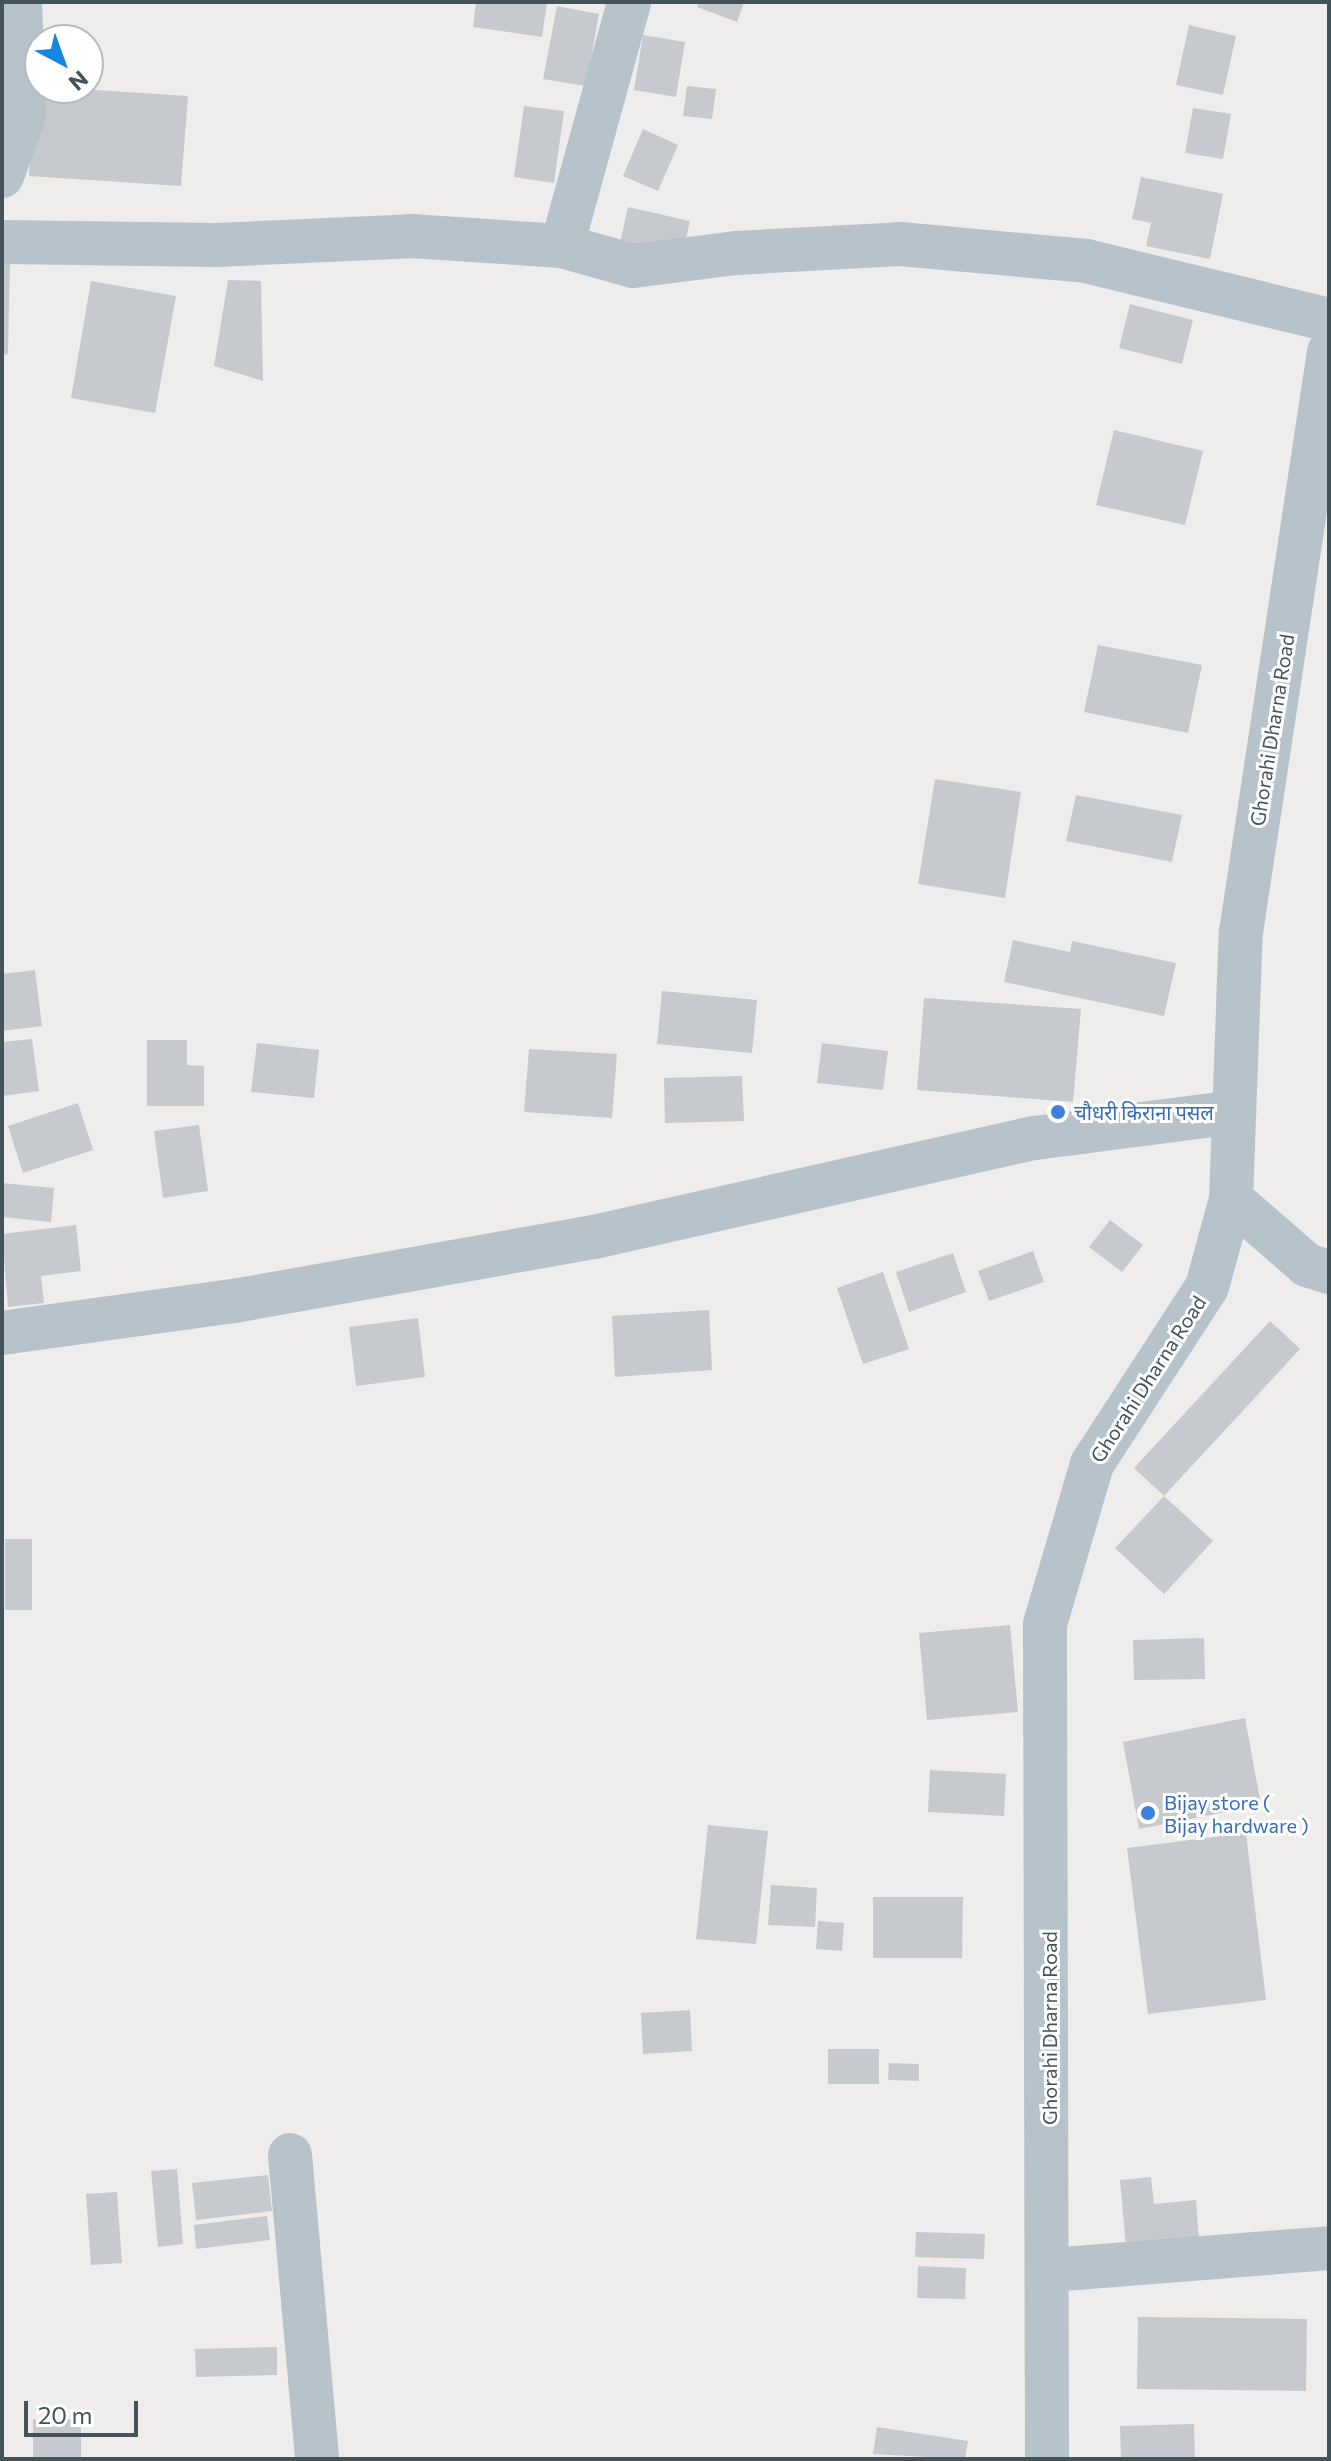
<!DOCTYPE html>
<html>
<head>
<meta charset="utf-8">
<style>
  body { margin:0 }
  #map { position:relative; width:1331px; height:2461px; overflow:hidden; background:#efecec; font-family:Commissioner,"Noto Sans Devanagari",sans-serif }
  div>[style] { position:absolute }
  .building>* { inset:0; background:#c6cacf }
  .minor>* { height:44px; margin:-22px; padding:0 22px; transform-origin:22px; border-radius:22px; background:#b7c3ca }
  .dots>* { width:22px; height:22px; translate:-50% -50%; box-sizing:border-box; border:4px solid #fff; border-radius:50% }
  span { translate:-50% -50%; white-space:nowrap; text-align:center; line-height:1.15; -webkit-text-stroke:6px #fff; paint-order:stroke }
  .street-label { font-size:20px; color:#44525a }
  .shop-label { font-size:20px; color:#366cbe }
  .left { translate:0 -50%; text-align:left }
  .frame { position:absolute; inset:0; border:4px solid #44525a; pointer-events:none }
  .north { position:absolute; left:24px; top:24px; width:80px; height:80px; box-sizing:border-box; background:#fff; border:2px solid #b4babd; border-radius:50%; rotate:139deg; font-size:22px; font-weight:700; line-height:32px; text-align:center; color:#44525a }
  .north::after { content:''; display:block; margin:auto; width:28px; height:36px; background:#1586df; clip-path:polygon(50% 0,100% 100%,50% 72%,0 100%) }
  .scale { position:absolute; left:24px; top:2401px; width:114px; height:36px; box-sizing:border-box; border:4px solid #44525a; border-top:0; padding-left:10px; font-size:24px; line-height:28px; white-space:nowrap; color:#44525a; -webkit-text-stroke:6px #fff; paint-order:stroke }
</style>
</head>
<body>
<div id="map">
  <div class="building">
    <i style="clip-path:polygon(476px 2px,547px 2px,542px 37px,473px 27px)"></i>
    <i style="clip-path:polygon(699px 2px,744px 2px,737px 22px,697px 7px)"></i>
    <i style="clip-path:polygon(557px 6px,599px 14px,586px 86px,543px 79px)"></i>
    <i style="clip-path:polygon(1189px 25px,1236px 36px,1223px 95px,1176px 85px)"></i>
    <i style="clip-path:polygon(643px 35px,685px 42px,676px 97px,634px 90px)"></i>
    <i style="clip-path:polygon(35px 86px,188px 96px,181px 186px,29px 176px)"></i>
    <i style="clip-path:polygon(687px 86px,716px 89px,712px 119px,683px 116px)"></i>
    <i style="clip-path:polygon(524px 106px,564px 111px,554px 183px,514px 177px)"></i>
    <i style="clip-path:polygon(1193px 108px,1231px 114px,1223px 159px,1185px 153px)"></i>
    <i style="clip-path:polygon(643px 129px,678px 145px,658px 191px,623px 176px)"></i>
    <i style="clip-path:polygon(1141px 177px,1223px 194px,1210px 259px,1146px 246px,1151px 223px,1132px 219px)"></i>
    <i style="clip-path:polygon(628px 207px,690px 221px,682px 257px,620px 243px)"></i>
    <i style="clip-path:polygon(2px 260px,10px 261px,8px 354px,2px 355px)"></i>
    <i style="clip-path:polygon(228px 280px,261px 281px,263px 381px,214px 366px)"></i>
    <i style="clip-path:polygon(91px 281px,176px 296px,155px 413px,71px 398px)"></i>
    <i style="clip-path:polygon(1130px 304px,1193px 320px,1182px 364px,1119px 348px)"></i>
    <i style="clip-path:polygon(1114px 430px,1203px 451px,1185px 525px,1096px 505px)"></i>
    <i style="clip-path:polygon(1098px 645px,1202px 665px,1188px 733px,1084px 712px)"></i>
    <i style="clip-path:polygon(935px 779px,1021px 792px,1005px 898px,918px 884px)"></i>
    <i style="clip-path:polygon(1076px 795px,1182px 815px,1172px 862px,1066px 841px)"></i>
    <i style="clip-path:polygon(1013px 940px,1070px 952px,1072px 941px,1176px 963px,1164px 1016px,1004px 982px)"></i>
    <i style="clip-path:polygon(35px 970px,42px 1026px,2px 1031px,2px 974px)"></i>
    <i style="clip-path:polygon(662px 991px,757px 1000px,752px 1053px,657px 1044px)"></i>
    <i style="clip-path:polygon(924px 998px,1081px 1009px,1073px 1102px,917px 1090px)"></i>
    <i style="clip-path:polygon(32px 1039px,39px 1091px,2px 1096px,2px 1042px)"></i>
    <i style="clip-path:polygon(147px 1040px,187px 1040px,187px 1065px,204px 1066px,204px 1106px,147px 1106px)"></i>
    <i style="clip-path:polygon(257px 1043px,319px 1050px,314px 1098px,251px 1092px)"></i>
    <i style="clip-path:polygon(822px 1043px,888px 1051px,883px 1090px,817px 1083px)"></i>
    <i style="clip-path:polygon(529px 1049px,617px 1054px,612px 1118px,524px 1112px)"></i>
    <i style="clip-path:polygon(742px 1076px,744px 1121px,665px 1123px,664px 1078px)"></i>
    <i style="clip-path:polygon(78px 1103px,93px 1150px,23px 1173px,8px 1126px)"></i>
    <i style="clip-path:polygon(199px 1125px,208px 1191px,163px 1198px,154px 1131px)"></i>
    <i style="clip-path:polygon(2px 1183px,54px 1188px,51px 1222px,2px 1217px)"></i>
    <i style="clip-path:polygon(1110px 1220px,1143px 1245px,1122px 1272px,1089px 1247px)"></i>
    <i style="clip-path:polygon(76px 1225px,81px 1271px,41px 1276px,44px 1303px,8px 1307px,2px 1234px)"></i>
    <i style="clip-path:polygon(1033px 1251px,1044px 1282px,989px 1301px,978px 1271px)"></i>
    <i style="clip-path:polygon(953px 1253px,966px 1292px,909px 1312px,896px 1272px)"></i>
    <i style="clip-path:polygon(883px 1272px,909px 1349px,863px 1364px,837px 1288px)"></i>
    <i style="clip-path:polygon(709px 1310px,712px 1370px,615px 1377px,612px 1316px)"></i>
    <i style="clip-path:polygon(418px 1318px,425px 1377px,356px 1386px,349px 1327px)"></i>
    <i style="clip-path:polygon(1270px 1321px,1300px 1349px,1164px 1496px,1134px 1468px)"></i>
    <i style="clip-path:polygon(1164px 1496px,1213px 1541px,1164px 1594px,1115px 1548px)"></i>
    <i style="clip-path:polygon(5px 1539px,32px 1539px,32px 1610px,5px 1610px)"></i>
    <i style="clip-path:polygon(1010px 1625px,1018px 1712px,927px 1720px,919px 1633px)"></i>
    <i style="clip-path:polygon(1204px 1638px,1205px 1679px,1134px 1680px,1133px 1640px)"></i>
    <i style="clip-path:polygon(1245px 1718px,1261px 1805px,1139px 1829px,1123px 1742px)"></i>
    <i style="clip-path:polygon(930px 1770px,1006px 1774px,1004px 1816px,928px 1812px)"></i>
    <i style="clip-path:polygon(708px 1825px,768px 1831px,756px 1944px,696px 1939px)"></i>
    <i style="clip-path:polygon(1246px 1833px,1266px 2000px,1148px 2014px,1127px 1848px)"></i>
    <i style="clip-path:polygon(771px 1885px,817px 1888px,815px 1927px,768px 1925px)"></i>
    <i style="clip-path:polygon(873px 1897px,963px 1897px,962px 1958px,873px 1958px)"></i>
    <i style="clip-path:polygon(818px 1921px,844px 1923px,842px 1951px,816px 1949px)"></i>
    <i style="clip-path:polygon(690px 2010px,692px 2051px,643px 2054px,641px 2013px)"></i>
    <i style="clip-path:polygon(828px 2049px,879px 2049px,879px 2084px,828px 2084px)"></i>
    <i style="clip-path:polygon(889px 2063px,919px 2064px,919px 2081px,888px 2080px)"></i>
    <i style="clip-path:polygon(177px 2169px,183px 2244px,158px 2247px,151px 2171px)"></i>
    <i style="clip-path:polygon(268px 2175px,272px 2211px,196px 2220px,192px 2183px)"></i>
    <i style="clip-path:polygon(1151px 2177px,1154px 2204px,1196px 2200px,1199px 2239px,1126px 2247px,1120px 2180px)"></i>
    <i style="clip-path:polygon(117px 2192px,122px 2263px,91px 2265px,86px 2194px)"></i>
    <i style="clip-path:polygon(267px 2216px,270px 2240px,196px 2249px,194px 2225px)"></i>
    <i style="clip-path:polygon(916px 2232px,985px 2234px,984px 2259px,915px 2257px)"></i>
    <i style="clip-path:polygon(918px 2266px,966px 2268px,965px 2299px,917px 2298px)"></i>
    <i style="clip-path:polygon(1138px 2317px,1307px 2319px,1306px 2391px,1137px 2389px)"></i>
    <i style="clip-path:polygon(277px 2347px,277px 2375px,196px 2377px,195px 2349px)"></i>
    <i style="clip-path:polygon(33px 2419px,81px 2419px,81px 2459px,33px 2459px)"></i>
    <i style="clip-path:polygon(1194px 2424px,1195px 2459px,1121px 2459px,1120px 2426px)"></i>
    <i style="clip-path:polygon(877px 2427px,968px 2441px,965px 2459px,873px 2454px)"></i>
  </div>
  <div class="minor">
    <i style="left:2px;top:176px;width:64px;rotate:-69.9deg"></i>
    <i style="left:24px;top:116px;width:114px;rotate:-92deg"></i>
    <i style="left:2px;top:242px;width:214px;rotate:0.8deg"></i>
    <i style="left:216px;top:245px;width:195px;rotate:-2.6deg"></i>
    <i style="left:411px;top:236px;width:151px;rotate:3.8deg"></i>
    <i style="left:562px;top:246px;width:74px;rotate:15.7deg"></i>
    <i style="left:633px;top:266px;width:104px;rotate:-7.2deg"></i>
    <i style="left:736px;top:253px;width:164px;rotate:-3.1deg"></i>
    <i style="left:900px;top:244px;width:187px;rotate:5.2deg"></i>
    <i style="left:1086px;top:261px;width:250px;rotate:13.6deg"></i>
    <i style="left:562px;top:246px;width:253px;rotate:-74.6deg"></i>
    <i style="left:1231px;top:1199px;width:101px;rotate:41deg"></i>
    <i style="left:1307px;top:1265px;width:23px;rotate:18deg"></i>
    <i style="left:2px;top:1333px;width:234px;rotate:-7.9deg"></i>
    <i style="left:234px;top:1301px;width:366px;rotate:-10.1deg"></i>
    <i style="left:594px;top:1237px;width:452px;rotate:-12.7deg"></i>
    <i style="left:1035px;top:1138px;width:201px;rotate:-7.4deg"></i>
    <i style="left:290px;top:2155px;width:305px;rotate:84.9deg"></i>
    <i style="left:1051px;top:2270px;width:279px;rotate:-4.5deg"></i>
    <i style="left:1047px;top:2459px;width:835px;rotate:-90.14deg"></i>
    <i style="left:1045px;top:1624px;width:167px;rotate:-73.6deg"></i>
    <i style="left:1092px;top:1464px;width:211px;rotate:-57deg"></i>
    <i style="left:1207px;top:1287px;width:91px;rotate:-74.7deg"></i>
    <i style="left:1231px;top:1199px;width:267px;rotate:-87.9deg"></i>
    <i style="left:1241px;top:932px;width:587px;rotate:-81.37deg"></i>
  </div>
  <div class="dots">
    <i style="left:1058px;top:1112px;background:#3f7fe0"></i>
    <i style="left:1148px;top:1813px;background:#3f7fe0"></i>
  </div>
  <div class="street-label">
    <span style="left:1272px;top:730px;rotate:-81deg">Ghorahi Dharna Road</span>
    <span style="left:1148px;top:1379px;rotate:-57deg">Ghorahi Dharna Road</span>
    <span style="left:1049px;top:2028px;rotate:-90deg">Ghorahi Dharna Road</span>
  </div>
  <div class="shop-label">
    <span class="left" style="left:1074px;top:1112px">चौधरी किराना पसल</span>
    <span class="left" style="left:1164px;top:1814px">Bijay store (<br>Bijay hardware )</span>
  </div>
  <div class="frame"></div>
  <div class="north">N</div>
  <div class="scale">20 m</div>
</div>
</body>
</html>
